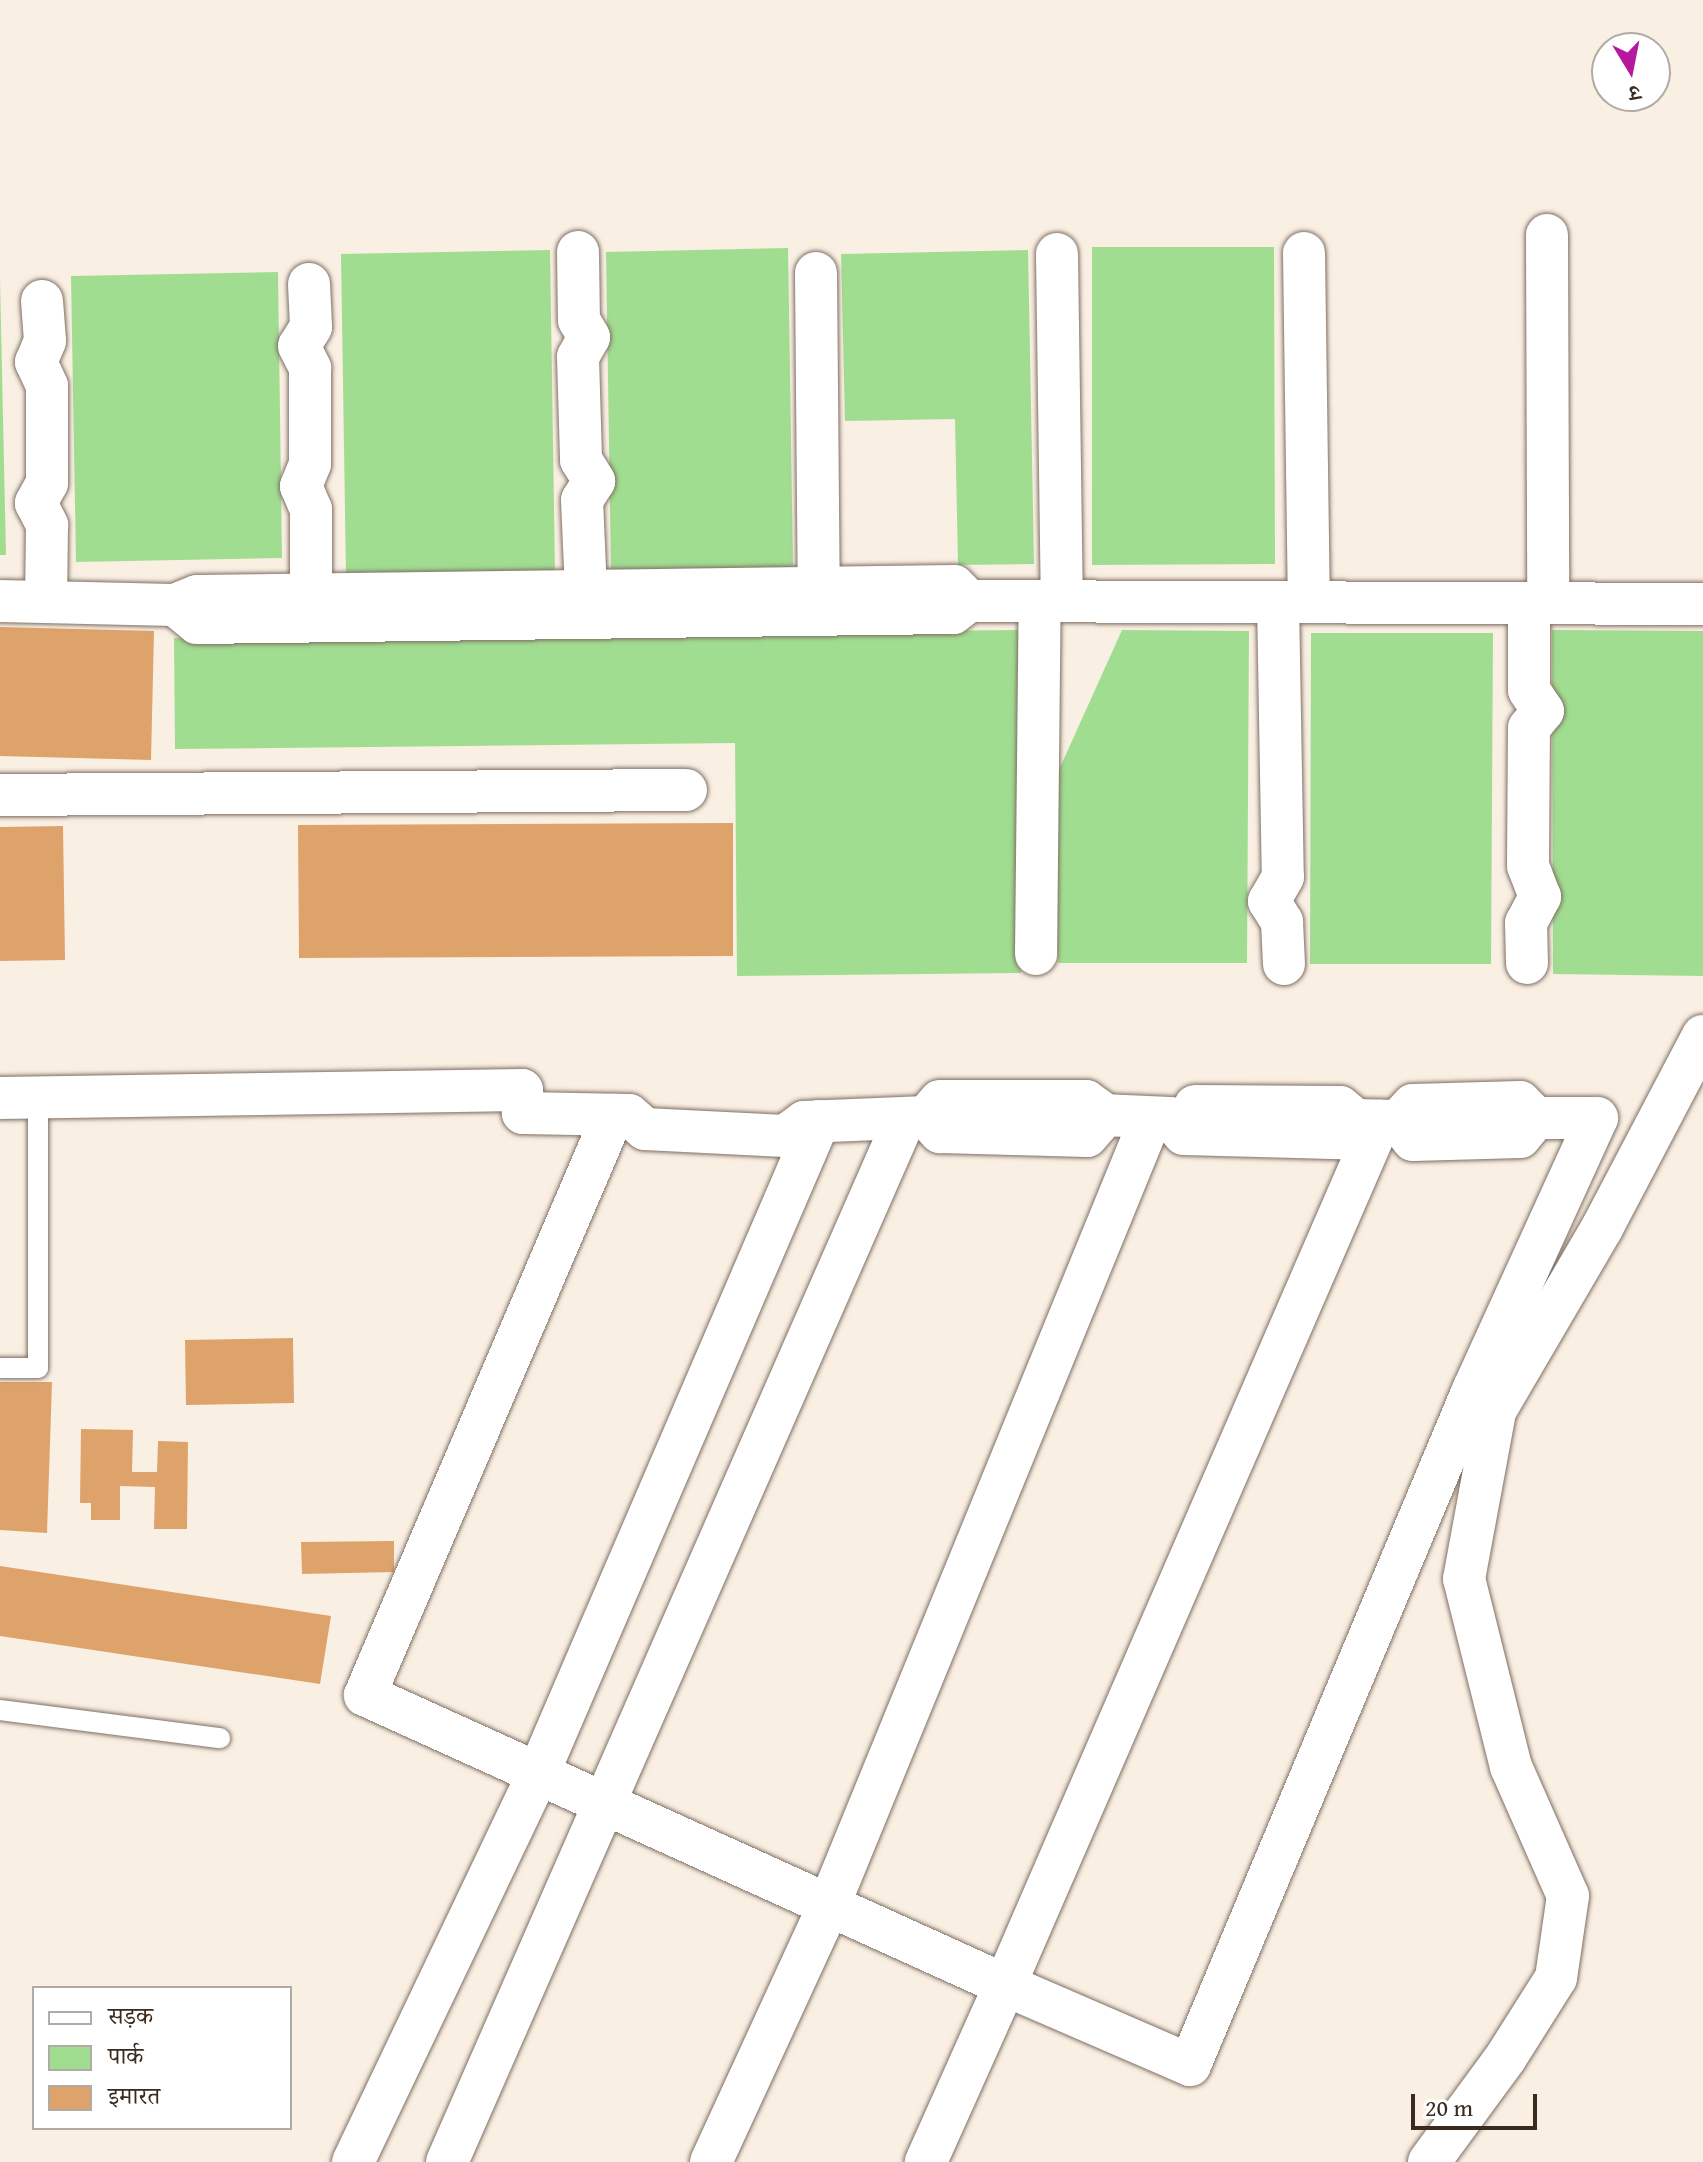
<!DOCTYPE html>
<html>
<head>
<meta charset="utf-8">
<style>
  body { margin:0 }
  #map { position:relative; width:1703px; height:2162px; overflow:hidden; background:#faefe3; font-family:"Gentium Book Plus","Noto Serif Devanagari",serif }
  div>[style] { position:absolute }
  .green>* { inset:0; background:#a1dd91 }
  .building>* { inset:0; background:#dea36b }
  .roads { filter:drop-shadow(0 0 2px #7e6f63) drop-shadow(0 0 2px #7e6f63) }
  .lane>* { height:20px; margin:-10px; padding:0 10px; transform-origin:10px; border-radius:10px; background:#fff }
  .street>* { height:42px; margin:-21px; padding:0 21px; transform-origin:21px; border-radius:21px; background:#fff }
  span { translate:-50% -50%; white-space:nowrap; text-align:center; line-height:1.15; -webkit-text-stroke:6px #fff; paint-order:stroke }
  .legend { position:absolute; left:32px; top:1986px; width:260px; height:144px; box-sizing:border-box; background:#fff; border:2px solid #b1aaa5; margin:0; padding:10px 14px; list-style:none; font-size:24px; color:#3b2a1e }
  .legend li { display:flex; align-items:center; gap:16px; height:40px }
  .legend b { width:40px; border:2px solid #b1aaa5 }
  .north { position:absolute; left:1591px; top:32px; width:80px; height:80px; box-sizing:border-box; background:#fff; border:2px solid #b1aaa5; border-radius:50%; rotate:170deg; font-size:22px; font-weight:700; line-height:32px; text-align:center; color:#3b2a1e }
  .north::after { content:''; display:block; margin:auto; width:28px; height:36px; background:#b5179e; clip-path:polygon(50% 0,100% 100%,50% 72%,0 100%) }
  .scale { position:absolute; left:1411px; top:2094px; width:126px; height:36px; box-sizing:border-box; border:4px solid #3b2a1e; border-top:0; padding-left:10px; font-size:24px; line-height:28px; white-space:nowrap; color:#3b2a1e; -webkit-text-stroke:6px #fff; paint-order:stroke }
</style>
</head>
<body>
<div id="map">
  <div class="green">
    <i style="clip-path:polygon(1092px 247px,1274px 247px,1275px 564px,1092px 565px)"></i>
    <i style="clip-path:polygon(788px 248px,793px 567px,611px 570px,606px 252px)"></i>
    <i style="clip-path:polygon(550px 250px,555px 573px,346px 576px,341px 254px)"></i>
    <i style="clip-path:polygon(1028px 250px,1034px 564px,958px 565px,955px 419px,845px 421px,841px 254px)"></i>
    <i style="clip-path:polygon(278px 272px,282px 558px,76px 562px,71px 276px)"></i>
    <i style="clip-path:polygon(0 279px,6px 555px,0 555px)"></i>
    <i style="clip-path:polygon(1018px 630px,1021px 973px,737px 976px,735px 743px,175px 749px,174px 638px)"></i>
    <i style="clip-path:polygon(1122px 630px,1249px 631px,1247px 963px,1058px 963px,1058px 772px)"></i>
    <i style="clip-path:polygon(1552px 630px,1703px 631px,1703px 976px,1553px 974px)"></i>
    <i style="clip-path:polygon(1311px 633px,1493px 633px,1491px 964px,1310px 964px)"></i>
  </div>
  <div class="building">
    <i style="clip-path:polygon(0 627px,154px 631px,151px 760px,0 756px)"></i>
    <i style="clip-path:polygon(733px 823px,733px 956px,299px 958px,298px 825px)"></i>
    <i style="clip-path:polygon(63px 826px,65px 960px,0 961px,0 827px)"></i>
    <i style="clip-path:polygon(293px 1338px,294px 1403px,186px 1405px,185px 1340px)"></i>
    <i style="clip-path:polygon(0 1382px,52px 1382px,47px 1533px,0 1530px)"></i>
    <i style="clip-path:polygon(81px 1429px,133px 1430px,132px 1472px,157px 1472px,158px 1441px,188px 1442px,187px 1529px,154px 1529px,155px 1487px,120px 1486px,120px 1520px,91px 1520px,91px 1503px,80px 1503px)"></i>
    <i style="clip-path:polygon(394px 1541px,394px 1572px,302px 1574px,301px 1542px)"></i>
    <i style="clip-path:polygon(0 1566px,331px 1616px,320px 1684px,0 1636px)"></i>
  </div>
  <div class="roads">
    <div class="lane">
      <i style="left:0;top:1368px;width:38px"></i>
      <i style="left:38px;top:1368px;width:271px;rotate:-90deg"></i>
      <i style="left:0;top:1710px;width:222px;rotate:7.3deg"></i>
    </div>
    <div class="street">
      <i style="left:1547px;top:235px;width:368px;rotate:89.8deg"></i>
      <i style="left:578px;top:252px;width:68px;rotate:89.2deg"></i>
      <i style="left:579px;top:320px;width:20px;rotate:60deg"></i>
      <i style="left:589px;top:337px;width:23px;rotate:119deg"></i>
      <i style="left:578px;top:357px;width:103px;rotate:88.3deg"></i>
      <i style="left:581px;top:460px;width:25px;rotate:58deg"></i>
      <i style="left:594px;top:481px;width:22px;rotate:122deg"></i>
      <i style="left:582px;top:500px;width:91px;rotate:87.5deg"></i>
      <i style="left:1304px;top:253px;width:349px;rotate:89.2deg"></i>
      <i style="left:1057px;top:254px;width:347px;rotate:89.2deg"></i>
      <i style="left:816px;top:273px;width:315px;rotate:89.5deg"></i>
      <i style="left:309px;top:284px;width:43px;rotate:87.3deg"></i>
      <i style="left:311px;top:327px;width:22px;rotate:122deg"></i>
      <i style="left:299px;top:346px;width:25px;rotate:63deg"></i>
      <i style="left:310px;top:368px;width:96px;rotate:90deg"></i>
      <i style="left:310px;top:464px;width:24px;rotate:112deg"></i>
      <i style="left:301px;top:486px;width:25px;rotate:67deg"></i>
      <i style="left:311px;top:509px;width:85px;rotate:90deg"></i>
      <i style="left:42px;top:301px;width:40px;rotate:85.7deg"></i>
      <i style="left:45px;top:341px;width:23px;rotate:113deg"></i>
      <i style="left:36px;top:362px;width:26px;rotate:65deg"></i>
      <i style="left:47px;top:386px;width:97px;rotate:90deg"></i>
      <i style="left:47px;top:483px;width:23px;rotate:119deg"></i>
      <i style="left:36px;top:503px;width:25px;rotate:63deg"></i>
      <i style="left:47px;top:525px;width:77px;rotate:90.7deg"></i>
      <i style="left:0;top:601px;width:175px;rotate:1.3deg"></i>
      <i style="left:969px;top:601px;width:21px;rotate:-135deg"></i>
      <i style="left:954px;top:586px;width:757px;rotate:179.24deg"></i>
      <i style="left:197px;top:596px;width:24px;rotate:158deg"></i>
      <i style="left:175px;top:605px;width:28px;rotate:39deg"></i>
      <i style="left:197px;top:623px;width:756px;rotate:-0.76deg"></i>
      <i style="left:953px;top:613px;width:20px;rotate:-37deg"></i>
      <i style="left:969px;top:601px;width:734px;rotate:0.23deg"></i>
      <i style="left:1278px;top:602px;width:275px;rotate:89deg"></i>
      <i style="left:1283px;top:877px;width:28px;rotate:120deg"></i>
      <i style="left:1269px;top:901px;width:25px;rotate:58deg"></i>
      <i style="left:1282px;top:922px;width:42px;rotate:87.3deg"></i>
      <i style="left:0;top:795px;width:686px;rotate:-0.42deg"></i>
      <i style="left:1036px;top:954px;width:353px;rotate:-89.4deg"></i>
      <i style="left:1527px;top:963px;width:40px;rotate:-91.4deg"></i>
      <i style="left:1526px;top:923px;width:30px;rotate:-62deg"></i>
      <i style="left:1540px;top:897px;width:33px;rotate:-111deg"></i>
      <i style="left:1528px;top:866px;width:138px;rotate:-89.6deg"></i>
      <i style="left:1529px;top:728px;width:22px;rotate:-51deg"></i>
      <i style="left:1543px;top:711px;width:25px;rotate:-124deg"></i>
      <i style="left:1529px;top:690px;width:87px;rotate:-90deg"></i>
      <i style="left:0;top:1098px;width:522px;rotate:-0.88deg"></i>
      <i style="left:522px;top:1090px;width:23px;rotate:88deg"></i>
      <i style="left:523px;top:1113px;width:106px;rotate:1.1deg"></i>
      <i style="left:629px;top:1115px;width:21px;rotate:41deg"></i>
      <i style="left:645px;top:1129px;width:140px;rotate:2.9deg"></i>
      <i style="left:785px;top:1136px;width:24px;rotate:-36deg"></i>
      <i style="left:804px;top:1122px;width:122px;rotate:-2.3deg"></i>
      <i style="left:926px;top:1117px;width:21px;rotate:47deg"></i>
      <i style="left:940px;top:1132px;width:147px;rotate:1.6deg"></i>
      <i style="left:1087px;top:1136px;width:28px;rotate:-49deg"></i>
      <i style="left:1105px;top:1115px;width:65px;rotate:2.6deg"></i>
      <i style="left:1170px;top:1118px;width:21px;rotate:49deg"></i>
      <i style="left:1184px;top:1134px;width:158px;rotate:1.5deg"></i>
      <i style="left:1342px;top:1138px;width:23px;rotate:-52deg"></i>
      <i style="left:1356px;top:1120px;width:42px;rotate:1.4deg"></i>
      <i style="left:1398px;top:1121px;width:24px;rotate:52deg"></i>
      <i style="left:1413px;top:1140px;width:107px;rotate:-1.6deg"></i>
      <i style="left:1520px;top:1137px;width:25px;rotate:-50deg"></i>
      <i style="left:1536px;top:1118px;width:61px"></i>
      <i style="left:1597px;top:1118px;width:299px;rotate:114.5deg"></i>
      <i style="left:1473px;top:1390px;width:732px;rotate:112.75deg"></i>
      <i style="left:1190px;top:2065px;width:202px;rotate:-156.6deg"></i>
      <i style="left:1005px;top:1985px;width:942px;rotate:-66.54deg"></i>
      <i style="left:1195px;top:1106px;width:145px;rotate:0.4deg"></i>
      <i style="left:1340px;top:1107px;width:21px;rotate:39deg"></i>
      <i style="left:613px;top:1115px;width:631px;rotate:113.15deg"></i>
      <i style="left:365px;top:1695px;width:703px;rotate:24.38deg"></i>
      <i style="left:1005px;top:1985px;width:194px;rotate:114.1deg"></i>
      <i style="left:926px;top:1117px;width:21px;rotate:-49deg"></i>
      <i style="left:940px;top:1101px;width:146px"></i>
      <i style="left:1086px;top:1101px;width:24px;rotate:36deg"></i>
      <i style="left:1398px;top:1121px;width:22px;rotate:-47deg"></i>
      <i style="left:1413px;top:1105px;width:107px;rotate:-1.6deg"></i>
      <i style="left:1520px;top:1102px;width:23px;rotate:45deg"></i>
      <i style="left:353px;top:2162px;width:430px;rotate:-64.5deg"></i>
      <i style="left:538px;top:1774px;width:711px;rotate:-66.72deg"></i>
      <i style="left:447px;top:2162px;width:1140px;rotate:-66.31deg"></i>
      <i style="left:711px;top:2162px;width:283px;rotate:-65.3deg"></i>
      <i style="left:829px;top:1905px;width:850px;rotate:-67.75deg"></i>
      <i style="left:1429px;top:2162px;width:130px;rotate:-53.7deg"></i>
      <i style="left:1506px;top:2057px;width:93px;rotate:-57.7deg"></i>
      <i style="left:1556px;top:1978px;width:83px;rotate:-81.7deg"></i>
      <i style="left:1568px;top:1896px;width:141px;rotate:-113.8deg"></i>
      <i style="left:1511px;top:1767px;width:194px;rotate:-104deg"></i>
      <i style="left:1464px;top:1579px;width:171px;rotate:-79.5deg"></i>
      <i style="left:1495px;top:1411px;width:212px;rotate:-59.7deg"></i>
      <i style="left:1602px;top:1228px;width:217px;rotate:-62.3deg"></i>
    </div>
  </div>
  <ul class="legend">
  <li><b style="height:10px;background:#fff"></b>सड़क</li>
  <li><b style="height:22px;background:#a1dd91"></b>पार्क</li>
  <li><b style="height:22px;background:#dea36b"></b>इमारत</li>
  </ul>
  <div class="north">उ</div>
  <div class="scale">20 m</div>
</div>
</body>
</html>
